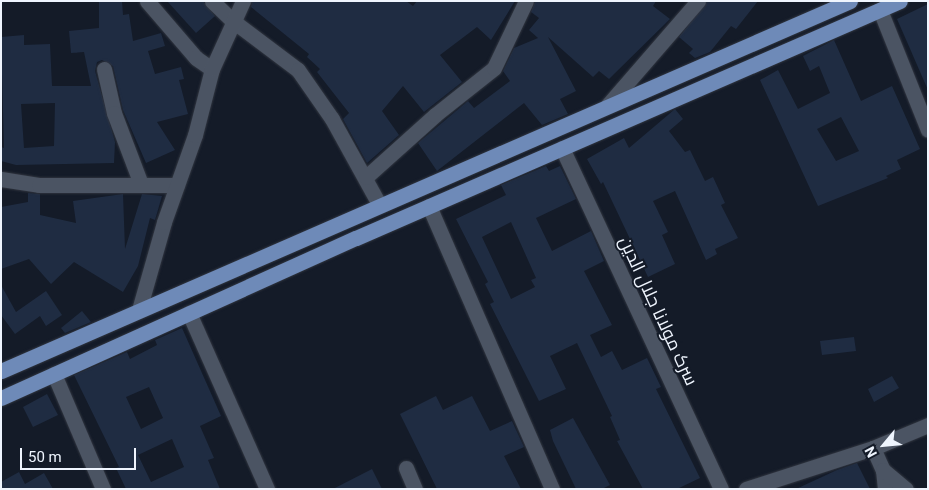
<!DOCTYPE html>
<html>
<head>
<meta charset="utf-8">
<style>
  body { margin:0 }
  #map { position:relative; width:929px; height:490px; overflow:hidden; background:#141b28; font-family:Roboto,Cairo,sans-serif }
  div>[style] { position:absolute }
  .building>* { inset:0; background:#1f2c42 }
  .roads { filter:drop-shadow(0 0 1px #313640) drop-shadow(0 0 1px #313640) }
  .minor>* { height:15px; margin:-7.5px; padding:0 7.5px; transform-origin:7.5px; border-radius:7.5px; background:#4b5463 }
  .major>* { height:15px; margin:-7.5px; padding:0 7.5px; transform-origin:7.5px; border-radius:7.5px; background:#6e8ab8 }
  span { translate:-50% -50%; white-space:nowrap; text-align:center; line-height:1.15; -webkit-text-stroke:4px #141b28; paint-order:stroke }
  .street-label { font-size:18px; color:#eff5fe }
  .frame { position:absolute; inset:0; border:2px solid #eff5fe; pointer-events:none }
  .north { position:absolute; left:859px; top:420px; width:50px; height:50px; -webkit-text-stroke:4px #141b28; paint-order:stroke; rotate:242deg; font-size:14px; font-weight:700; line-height:20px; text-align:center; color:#eff5fe }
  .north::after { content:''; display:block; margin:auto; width:18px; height:22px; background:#eff5fe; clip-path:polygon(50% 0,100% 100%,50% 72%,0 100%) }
  .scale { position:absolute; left:20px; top:448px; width:116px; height:22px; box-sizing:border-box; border:2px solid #eff5fe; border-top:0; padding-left:6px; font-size:15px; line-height:18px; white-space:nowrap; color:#eff5fe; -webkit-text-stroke:4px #141b28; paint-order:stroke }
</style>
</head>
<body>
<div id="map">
  <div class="building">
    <i style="clip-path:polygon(evenodd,99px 1px,122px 1px,123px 15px,129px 14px,133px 41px,161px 33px,165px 46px,148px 51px,155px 74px,181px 67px,184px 79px,179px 80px,188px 114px,157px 122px,175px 150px,146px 163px,123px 110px,113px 66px,102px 60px,97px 62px,95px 71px,115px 142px,114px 163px,16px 165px,1px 161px,1px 147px,4px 148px,1px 37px,24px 35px,24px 45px,50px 44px,52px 86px,91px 86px,84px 52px,71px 53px,69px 31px,99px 28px,99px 1px,55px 103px,54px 146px,24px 148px,21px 104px,55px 103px)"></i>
    <i style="clip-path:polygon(167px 1px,203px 1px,215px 16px,196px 33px)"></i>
    <i style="clip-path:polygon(252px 1px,406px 1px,413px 6px,417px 1px,515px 1px,491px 40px,477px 27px,440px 55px,462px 82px,424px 112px,403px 86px,382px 111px,399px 135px,367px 163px,343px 119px,349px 113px,317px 72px,320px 69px,307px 57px,309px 54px,251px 7px)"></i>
    <i style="clip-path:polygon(535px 1px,656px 1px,653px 6px,670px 19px,609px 79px,599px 71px,593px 77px,548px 37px,576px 91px,560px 99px,568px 114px,542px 125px,524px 103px,437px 171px,418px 143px,468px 101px,474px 108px,510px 81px,503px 71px,514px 48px,538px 38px,529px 30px,539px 18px,531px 12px)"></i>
    <i style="clip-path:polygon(707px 1px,758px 1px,736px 29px,731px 26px,710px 52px,695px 58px,689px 53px,693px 49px,679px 37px)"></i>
    <i style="clip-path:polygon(928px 4px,928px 90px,897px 19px)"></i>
    <i style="clip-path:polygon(evenodd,834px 40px,861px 101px,892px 86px,920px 149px,897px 160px,901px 169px,886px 176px,888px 178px,818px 206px,760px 80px,778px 70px,798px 109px,830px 93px,819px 66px,810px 71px,803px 56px,834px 40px,841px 117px,859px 151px,836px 161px,817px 129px,841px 117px)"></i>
    <i style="clip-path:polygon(675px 109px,683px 119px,669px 131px,685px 152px,690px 150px,705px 181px,713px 177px,725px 203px,721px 205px,738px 238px,715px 249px,717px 254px,706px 260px,675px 191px,653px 201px,668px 232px,662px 235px,675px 264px,648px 277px,603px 182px,601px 184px,587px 159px,624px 138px,629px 148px)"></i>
    <i style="clip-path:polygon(evenodd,546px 166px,549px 171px,560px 166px,576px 199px,536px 218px,552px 251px,591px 231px,604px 261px,584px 271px,612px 325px,590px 335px,601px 357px,612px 351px,622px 370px,647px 358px,661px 387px,656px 389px,700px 478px,677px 489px,643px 489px,617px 441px,620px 440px,610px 417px,612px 416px,577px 343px,550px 356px,566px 389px,539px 401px,490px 304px,494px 302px,485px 284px,488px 282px,456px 219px,506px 195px,501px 185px,546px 166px,511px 222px,536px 278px,531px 280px,535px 287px,511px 299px,482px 237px,511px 222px)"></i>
    <i style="clip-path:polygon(28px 193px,40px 194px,40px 215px,76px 223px,73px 201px,123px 194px,125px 249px,142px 194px,162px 196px,155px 220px,150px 218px,138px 266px,123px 292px,74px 262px,51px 284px,29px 259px,1px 269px,1px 207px,28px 202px)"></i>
    <i style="clip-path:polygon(1px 285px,16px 312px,46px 291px,62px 315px,46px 326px,40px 316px,15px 334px,1px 315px)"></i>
    <i style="clip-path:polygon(82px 311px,91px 322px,65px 333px,61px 328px)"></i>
    <i style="clip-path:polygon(evenodd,182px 328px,221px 416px,200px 426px,214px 458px,208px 460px,220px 489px,126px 489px,116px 468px,119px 467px,74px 375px,127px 352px,130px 359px,157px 345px,155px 340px,182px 328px,149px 387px,163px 418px,141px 429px,126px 397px,149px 387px,182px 328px,172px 439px,184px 467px,151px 482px,138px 455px,172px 439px)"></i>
    <i style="clip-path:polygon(854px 337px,856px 351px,822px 355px,820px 341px)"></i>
    <i style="clip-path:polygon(892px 376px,899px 388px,874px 402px,868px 389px)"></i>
    <i style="clip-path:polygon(47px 394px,58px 415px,33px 427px,23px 407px)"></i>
    <i style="clip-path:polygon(436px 396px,443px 410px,472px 396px,490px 431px,512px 421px,524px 447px,504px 456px,521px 489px,437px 489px,400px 414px)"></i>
    <i style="clip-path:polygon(573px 418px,610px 485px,602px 489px,576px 489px,553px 441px,550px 430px)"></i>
    <i style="clip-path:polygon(857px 463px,870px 489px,796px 489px,837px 470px)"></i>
    <i style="clip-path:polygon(372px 469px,382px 489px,333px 489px)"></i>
    <i style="clip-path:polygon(19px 472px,25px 484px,44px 473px,53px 489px,1px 489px,1px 482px)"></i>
  </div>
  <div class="roads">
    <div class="minor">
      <i style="left:147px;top:1px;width:75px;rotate:49.3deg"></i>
      <i style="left:196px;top:58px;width:19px;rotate:35deg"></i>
      <i style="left:212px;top:1px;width:29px;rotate:44deg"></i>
      <i style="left:233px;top:21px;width:81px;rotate:37deg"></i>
      <i style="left:298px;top:70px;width:60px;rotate:55.2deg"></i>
      <i style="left:332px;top:119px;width:97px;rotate:61.1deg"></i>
      <i style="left:880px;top:10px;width:129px;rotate:68.2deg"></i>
      <i style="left:104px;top:69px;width:45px;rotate:77.2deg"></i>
      <i style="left:114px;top:113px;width:76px;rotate:69.2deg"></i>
      <i style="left:607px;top:106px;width:139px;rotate:-49.1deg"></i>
      <i style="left:562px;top:148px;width:376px;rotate:65deg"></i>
      <i style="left:366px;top:177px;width:93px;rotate:-41.9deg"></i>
      <i style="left:435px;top:115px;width:75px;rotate:-38.5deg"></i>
      <i style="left:494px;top:68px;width:74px;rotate:-64.5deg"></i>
      <i style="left:1px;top:179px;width:38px;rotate:9deg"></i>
      <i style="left:39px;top:185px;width:138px"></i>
      <i style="left:429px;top:206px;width:309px;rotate:66.5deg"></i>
      <i style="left:139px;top:310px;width:91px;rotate:-74.1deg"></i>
      <i style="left:164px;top:222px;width:92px;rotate:-70.4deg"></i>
      <i style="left:195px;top:135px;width:68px;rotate:-75.6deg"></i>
      <i style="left:212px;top:69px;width:75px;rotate:-65.5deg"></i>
      <i style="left:189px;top:313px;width:193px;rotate:66.1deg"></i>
      <i style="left:54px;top:374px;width:125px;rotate:66.9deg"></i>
      <i style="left:873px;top:448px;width:24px;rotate:66deg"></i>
      <i style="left:883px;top:470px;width:19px;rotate:84deg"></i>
      <i style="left:406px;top:468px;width:23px;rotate:67deg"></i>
      <i style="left:883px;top:470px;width:30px;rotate:40deg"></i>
      <i style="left:746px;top:489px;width:133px;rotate:-17.9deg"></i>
      <i style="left:873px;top:448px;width:60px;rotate:-22.7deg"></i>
    </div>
    <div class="major">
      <i style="left:1px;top:371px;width:926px;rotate:-23.55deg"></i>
      <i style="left:1px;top:398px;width:389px;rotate:-24.3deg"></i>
      <i style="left:356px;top:238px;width:593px;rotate:-23.54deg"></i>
    </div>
  </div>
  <div class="street-label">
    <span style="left:658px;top:311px;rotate:65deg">سرک مولانا جلال الدین</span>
  </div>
  <div class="frame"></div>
  <div class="north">N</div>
  <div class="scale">50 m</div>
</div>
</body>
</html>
